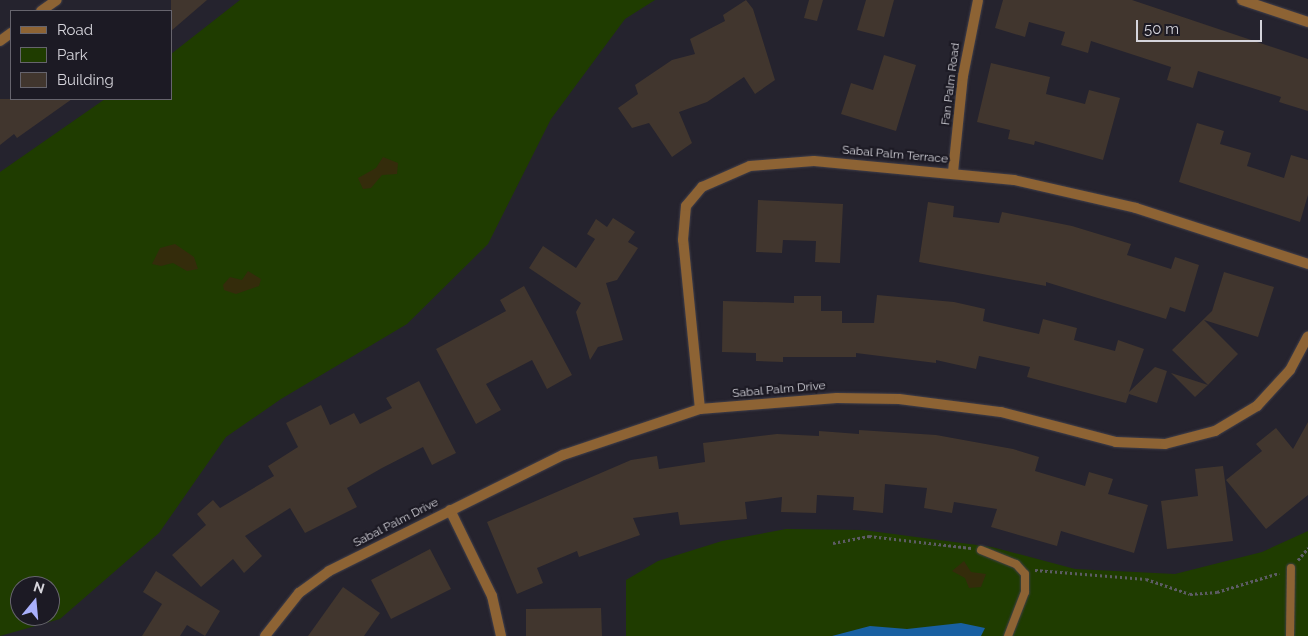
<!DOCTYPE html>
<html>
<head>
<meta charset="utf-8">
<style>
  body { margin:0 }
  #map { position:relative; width:1308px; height:636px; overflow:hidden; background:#25232e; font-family:Raleway,sans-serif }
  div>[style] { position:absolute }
  .green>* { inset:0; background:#1f3c00 }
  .sand>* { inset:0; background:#342c0b }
  .water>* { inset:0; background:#1860a2 }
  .building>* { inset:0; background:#41362e }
  .path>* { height:3px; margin-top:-1.5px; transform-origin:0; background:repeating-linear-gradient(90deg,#5d5c65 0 2.5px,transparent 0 5px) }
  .roads { filter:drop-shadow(0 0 1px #413f4a) drop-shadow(0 0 1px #413f4a) }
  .service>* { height:8px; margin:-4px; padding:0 4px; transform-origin:4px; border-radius:4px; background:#8d6334 }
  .minor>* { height:10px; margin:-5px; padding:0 5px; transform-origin:5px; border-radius:5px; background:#8d6334 }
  span { translate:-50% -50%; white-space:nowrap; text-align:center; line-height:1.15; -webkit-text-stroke:4.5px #1c1a24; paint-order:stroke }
  .street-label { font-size:12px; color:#d5d4db }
  .legend { position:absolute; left:10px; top:10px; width:162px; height:90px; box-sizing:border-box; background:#1c1a24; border:1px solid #66646d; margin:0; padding:6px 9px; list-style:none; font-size:15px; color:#d5d4db }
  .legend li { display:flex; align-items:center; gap:10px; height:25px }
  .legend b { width:25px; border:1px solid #66646d }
  .north { position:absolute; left:10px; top:576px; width:50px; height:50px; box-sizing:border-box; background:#1c1a24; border:1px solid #66646d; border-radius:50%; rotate:17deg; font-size:14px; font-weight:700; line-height:20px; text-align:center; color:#d5d4db }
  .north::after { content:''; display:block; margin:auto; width:18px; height:22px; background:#a9b0fc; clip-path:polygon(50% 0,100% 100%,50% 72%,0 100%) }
  .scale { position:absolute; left:1136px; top:20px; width:126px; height:22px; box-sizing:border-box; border:2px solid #d5d4db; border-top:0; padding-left:6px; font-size:15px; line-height:18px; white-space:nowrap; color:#d5d4db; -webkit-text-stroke:4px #1c1a24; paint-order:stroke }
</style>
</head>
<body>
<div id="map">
  <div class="green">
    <i style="clip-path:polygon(evenodd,240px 0,655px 0,625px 19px,551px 119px,488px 244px,407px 324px,281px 399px,226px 437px,159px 533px,60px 619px,0 636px,0 172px,105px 99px,171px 99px,171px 54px,240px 0,20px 586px,50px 586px,50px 616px,20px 616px,20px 586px)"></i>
    <i style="clip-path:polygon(786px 529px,863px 530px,992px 547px,1075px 569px,1175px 574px,1262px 552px,1308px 531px,1308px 636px,626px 636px,626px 580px,658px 561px,722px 541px)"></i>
  </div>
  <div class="sand">
    <i style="clip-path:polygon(383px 157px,398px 163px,397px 174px,382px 175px,371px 188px,363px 189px,358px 178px,376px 168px)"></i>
    <i style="clip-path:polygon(175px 244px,194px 257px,198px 269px,187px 271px,173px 263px,161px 266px,152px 264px,160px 248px)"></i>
    <i style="clip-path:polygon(248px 271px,261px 279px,259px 286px,236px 294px,224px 290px,223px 285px,230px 277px,242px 280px)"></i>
    <i style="clip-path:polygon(964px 561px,971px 572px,986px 574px,981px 587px,969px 588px,965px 578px,952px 571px)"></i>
  </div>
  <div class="water">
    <i style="clip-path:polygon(961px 623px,985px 628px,981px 636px,832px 636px,870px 626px,907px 629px)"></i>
  </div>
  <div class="building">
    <i style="clip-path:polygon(171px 0,207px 0,171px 31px)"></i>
    <i style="clip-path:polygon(746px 0,753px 9px,775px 80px,755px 94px,744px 77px,707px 102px,679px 112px,692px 143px,672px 157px,649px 123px,632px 128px,618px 108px,638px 94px,635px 85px,672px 60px,695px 54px,690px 39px,725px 21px,723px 15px)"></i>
    <i style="clip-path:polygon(809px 0,823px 0,817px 21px,804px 18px)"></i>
    <i style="clip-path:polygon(866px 0,894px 0,884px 37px,857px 30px)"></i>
    <i style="clip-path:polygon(1003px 0,1132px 0,1308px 59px,1308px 111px,1279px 102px,1281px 97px,1198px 71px,1193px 88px,1167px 80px,1171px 67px,1091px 41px,1088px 53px,1061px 45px,1065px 32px,1029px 22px,1025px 37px,995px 28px)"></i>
    <i style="clip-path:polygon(884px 55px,916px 65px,896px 131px,841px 114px,851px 83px,873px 90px)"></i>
    <i style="clip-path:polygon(991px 63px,1050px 77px,1046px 94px,1085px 104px,1089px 90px,1120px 98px,1103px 160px,1035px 141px,1034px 145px,1008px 139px,1010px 130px,977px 122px)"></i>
    <i style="clip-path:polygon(0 99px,72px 99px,17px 138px,14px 134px,0 145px)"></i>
    <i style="clip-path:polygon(1197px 123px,1224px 131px,1220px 144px,1251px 153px,1247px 166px,1284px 178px,1291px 155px,1308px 160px,1308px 195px,1300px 222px,1179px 182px)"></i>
    <i style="clip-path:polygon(758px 200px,843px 204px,840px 263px,815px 262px,816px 241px,783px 240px,782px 253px,756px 252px)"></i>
    <i style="clip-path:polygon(928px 202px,954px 206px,953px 217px,999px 223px,1002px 212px,1072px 226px,1131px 244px,1127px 255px,1171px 269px,1175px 257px,1199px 265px,1185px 312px,1170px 307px,1166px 319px,1046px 282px,1046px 286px,919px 262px)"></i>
    <i style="clip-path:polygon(613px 218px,635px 232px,628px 242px,638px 248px,617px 280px,606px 283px,623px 340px,598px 347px,590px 360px,576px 312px,581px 303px,529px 268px,543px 246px,576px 268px,595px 239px,587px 234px,596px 219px,607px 227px)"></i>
    <i style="clip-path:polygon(1224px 272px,1274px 287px,1258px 337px,1204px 320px,1238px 354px,1208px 385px,1172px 350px,1212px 311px)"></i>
    <i style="clip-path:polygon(524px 286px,572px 375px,547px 389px,532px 360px,486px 384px,501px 410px,476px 424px,436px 349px,506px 311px,500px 300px)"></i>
    <i style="clip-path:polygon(877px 295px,954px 302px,985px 309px,983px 321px,1039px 334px,1043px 319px,1077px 328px,1074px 340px,1115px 351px,1118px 340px,1144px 349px,1129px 392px,1155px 367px,1167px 371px,1157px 403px,1129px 394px,1126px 403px,1027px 377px,1030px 367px,979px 356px,976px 369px,936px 360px,936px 363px,856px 353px,856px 357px,783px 357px,783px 362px,756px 361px,756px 353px,722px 352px,723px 301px,794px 303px,794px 296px,821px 296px,821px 311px,842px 311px,842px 323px,874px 323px)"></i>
    <i style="clip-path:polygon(1171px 373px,1208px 385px,1195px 397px)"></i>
    <i style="clip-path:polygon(419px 381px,456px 453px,432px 465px,423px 447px,382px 468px,347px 488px,357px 507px,305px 533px,290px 508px,245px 536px,262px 556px,244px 573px,233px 559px,201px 587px,172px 555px,206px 525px,197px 514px,213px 500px,220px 508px,274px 476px,268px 466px,298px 447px,286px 423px,321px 405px,330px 425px,354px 413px,360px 424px,392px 408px,386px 398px)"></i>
    <i style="clip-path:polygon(1308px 422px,1308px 495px,1266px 529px,1226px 480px,1262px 451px,1256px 444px,1276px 428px,1293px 449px)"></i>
    <i style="clip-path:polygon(859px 430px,936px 435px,1013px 449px,1039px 457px,1035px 471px,1085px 486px,1089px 472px,1113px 479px,1108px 494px,1148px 505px,1134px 553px,1061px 531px,1057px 546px,991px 527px,997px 509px,954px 502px,952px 513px,924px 508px,927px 488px,885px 484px,883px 513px,853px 510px,854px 497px,817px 495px,816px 513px,781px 512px,782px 497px,745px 502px,747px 519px,680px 525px,678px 512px,633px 518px,640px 535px,579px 557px,577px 551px,537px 568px,543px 583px,517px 594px,487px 522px,631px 460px,657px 456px,659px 469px,705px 462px,703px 443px,777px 434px,819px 436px,819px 431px,859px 434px)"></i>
    <i style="clip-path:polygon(1223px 466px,1233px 541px,1167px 549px,1161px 501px,1198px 496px,1195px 469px)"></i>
    <i style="clip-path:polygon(430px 549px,451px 589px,391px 619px,371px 580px)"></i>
    <i style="clip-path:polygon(156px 571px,220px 611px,205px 636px,187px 625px,180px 636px,142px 636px,162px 604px,143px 592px)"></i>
    <i style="clip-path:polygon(343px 587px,380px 613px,364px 636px,308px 636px)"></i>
    <i style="clip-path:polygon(601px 608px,602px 636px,526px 636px,526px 609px)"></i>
  </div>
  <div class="path">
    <i style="left:833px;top:543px;width:37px;rotate:-11deg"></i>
    <i style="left:869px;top:536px;width:103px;rotate:6.7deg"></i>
    <i style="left:1298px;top:560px;width:16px;rotate:-50deg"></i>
    <i style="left:1035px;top:570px;width:111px;rotate:4.6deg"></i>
    <i style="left:1146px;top:579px;width:46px;rotate:18.8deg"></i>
    <i style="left:1190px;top:594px;width:27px;rotate:-4deg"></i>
    <i style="left:1217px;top:592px;width:65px;rotate:-17deg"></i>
  </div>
  <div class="roads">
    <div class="service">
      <i style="left:981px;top:550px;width:38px;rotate:22deg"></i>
      <i style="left:1016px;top:564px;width:13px;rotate:48deg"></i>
      <i style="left:1025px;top:574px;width:18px;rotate:90deg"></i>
      <i style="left:1025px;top:592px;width:47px;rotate:111.1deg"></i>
      <i style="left:1290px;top:636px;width:68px;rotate:-89.2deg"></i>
    </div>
    <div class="minor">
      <i style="left:1242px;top:0;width:70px;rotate:18.4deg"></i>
      <i style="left:41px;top:11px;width:19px;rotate:-35deg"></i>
      <i style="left:0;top:41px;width:14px;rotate:-36deg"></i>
      <i style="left:953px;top:172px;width:97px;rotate:-84.1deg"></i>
      <i style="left:963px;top:76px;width:77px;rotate:-78.8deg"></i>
      <i style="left:700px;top:409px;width:170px;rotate:-95.7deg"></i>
      <i style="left:683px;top:240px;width:34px;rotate:-85deg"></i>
      <i style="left:686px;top:206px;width:25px;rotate:-50deg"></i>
      <i style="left:702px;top:187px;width:52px;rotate:-23.6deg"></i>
      <i style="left:750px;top:166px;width:64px;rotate:-4.5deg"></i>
      <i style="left:814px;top:161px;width:201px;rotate:5.4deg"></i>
      <i style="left:1014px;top:180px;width:125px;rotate:12.9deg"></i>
      <i style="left:1136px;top:208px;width:181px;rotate:18deg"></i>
      <i style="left:450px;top:510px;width:96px;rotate:64deg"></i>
      <i style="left:492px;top:596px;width:41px;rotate:77.3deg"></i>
      <i style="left:265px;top:636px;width:55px;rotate:-51.7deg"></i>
      <i style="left:299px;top:593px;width:37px;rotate:-36deg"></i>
      <i style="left:329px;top:571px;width:261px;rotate:-26.4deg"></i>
      <i style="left:563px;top:455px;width:145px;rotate:-18.6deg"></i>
      <i style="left:700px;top:409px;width:137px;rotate:-4.6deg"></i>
      <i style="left:837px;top:398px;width:62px;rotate:0.9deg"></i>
      <i style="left:899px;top:399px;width:103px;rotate:7.3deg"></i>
      <i style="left:1001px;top:412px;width:119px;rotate:14.6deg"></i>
      <i style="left:1116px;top:442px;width:49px;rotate:2.3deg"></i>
      <i style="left:1165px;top:444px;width:52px;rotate:-14.6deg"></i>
      <i style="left:1215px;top:431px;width:49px;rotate:-30.8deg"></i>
      <i style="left:1257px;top:406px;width:49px;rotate:-47.5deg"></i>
      <i style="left:1290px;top:370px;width:38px;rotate:-62deg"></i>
    </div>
  </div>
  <div class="street-label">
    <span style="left:951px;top:84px;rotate:-83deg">Fan Palm Road</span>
    <span style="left:895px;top:155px;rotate:5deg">Sabal Palm Terrace</span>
    <span style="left:779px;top:390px;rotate:-5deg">Sabal Palm Drive</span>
    <span style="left:396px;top:523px;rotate:-27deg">Sabal Palm Drive</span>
  </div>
  <ul class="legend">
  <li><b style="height:6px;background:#8d6334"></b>Road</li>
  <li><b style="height:14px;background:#1f3c00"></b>Park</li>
  <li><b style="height:14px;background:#41362e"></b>Building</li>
  </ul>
  <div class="north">N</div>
  <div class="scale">50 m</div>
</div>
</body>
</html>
